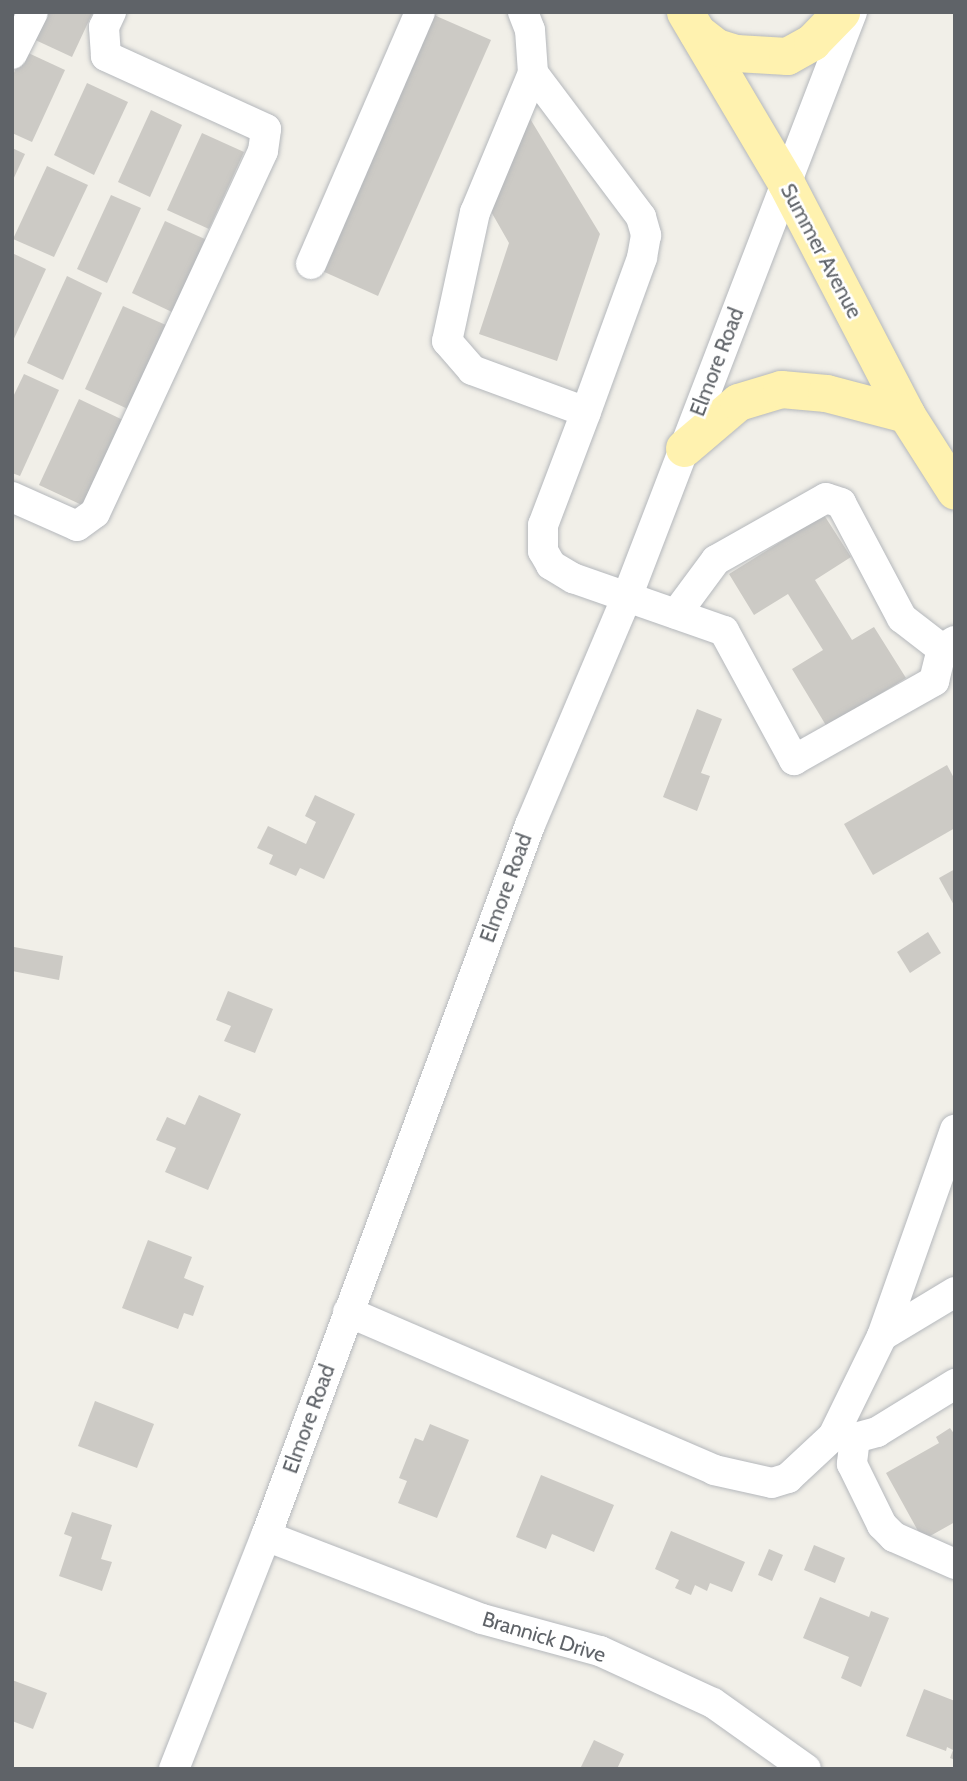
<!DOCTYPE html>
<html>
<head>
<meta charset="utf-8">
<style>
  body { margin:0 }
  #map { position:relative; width:967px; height:1781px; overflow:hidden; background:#f1efe8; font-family:Cabin,sans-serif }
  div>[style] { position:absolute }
  .building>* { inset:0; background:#cccac5 }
  .roads { filter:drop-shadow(0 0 2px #b5b8bc) drop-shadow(0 0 2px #b5b8bc) }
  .minor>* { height:30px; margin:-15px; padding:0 15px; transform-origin:15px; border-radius:15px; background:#fff }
  .major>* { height:37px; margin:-18.5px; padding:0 18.5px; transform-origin:18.5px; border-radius:18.5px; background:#fff2af }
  span { translate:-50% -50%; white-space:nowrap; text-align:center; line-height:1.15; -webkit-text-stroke:5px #fff; paint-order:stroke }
  .street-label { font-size:21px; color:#5f6368 }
  .frame { position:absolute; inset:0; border:14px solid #5f6368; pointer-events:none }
</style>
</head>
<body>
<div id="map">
  <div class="building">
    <i style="clip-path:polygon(43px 12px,93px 12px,72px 57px,31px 38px)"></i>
    <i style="clip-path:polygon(434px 15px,491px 40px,378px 296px,320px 270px)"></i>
    <i style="clip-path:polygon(24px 51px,65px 70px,32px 142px,12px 133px,12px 77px)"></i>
    <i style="clip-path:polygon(87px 83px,128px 102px,94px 175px,54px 155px)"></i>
    <i style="clip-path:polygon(151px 110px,182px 125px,150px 197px,118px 182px)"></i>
    <i style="clip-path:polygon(529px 117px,600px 234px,557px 361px,479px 334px,509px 243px,489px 208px)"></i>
    <i style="clip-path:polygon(202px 133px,244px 152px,209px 229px,167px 210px)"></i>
    <i style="clip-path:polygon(12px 148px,25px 154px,12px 182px)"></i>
    <i style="clip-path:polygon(47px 166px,88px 185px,54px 257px,13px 239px)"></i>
    <i style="clip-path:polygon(111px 195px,141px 208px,107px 283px,77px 269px)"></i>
    <i style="clip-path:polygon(165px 221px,207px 240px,174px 313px,132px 293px)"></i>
    <i style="clip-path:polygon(12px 253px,46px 269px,12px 343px)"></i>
    <i style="clip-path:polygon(67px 276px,102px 293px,63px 380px,27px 363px)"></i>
    <i style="clip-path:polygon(123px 306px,168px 326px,130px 410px,85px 389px)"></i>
    <i style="clip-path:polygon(24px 374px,59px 390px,20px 476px,12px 473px,12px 399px)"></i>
    <i style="clip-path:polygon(79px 399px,123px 420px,84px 506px,39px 485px)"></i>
    <i style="clip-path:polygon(824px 515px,851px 557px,815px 580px,852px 640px,874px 627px,906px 678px,827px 727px,792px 669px,823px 650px,788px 594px,754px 615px,729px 574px)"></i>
    <i style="clip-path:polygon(697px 709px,722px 719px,701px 773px,710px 776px,697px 811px,663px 797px)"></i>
    <i style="clip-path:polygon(947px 765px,955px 780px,955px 828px,873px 875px,844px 824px)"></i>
    <i style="clip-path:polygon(315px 795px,355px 814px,324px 879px,300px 868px,296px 876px,269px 864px,273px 855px,257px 848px,268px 826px,306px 844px,316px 822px,305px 816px)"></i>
    <i style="clip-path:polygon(955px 869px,955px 907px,939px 878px)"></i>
    <i style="clip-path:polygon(928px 932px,941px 953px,910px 973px,897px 952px)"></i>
    <i style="clip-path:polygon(14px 947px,63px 956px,59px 980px,12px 971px)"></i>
    <i style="clip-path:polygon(228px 991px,273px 1009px,255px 1053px,224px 1041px,231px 1026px,216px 1020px)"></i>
    <i style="clip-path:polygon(199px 1095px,241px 1114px,208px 1190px,165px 1172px,176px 1148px,156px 1140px,167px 1117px,185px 1125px)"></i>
    <i style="clip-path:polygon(148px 1240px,192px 1257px,184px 1278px,204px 1286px,193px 1316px,184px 1313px,178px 1329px,122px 1308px)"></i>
    <i style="clip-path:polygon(95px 1401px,154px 1424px,137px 1468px,78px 1446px)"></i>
    <i style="clip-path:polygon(430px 1424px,469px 1440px,437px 1518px,398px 1503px,407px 1481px,399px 1478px,415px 1438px,423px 1441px)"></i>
    <i style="clip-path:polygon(950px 1428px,955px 1435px,955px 1522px,923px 1540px,886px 1473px,939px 1443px,936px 1437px)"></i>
    <i style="clip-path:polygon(541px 1475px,614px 1505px,594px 1552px,552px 1534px,546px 1549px,516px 1537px)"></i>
    <i style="clip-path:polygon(72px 1512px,112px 1525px,101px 1559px,112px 1562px,102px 1591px,59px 1576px,72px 1537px,64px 1534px)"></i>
    <i style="clip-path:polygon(671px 1531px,745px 1562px,732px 1592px,710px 1583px,707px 1591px,695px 1585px,691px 1595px,675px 1588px,679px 1580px,655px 1569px)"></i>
    <i style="clip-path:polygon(814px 1545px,845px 1558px,835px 1583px,804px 1570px)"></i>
    <i style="clip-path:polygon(769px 1549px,783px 1555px,772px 1581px,758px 1575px)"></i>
    <i style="clip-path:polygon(820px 1597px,869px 1617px,871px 1611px,889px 1618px,861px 1687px,841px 1678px,849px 1657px,803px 1638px)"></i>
    <i style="clip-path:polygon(12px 1680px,47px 1693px,33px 1729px,12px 1721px)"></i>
    <i style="clip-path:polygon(924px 1689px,955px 1701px,955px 1760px,950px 1758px,953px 1750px,947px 1747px,946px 1751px,906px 1736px)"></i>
    <i style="clip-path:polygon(594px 1740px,624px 1754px,617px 1769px,580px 1769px)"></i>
  </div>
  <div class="roads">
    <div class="minor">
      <i style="left:523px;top:12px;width:19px;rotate:69deg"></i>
      <i style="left:530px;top:30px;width:43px;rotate:86deg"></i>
      <i style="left:533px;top:73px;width:151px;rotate:112.6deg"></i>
      <i style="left:475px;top:212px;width:132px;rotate:102.2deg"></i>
      <i style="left:447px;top:341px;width:38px;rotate:49deg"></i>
      <i style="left:472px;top:370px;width:121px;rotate:20.2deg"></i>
      <i style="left:586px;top:412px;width:121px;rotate:110.8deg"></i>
      <i style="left:543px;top:525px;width:26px;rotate:90deg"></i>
      <i style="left:543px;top:551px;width:16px;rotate:60deg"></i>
      <i style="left:551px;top:565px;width:26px;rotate:31deg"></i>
      <i style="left:573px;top:578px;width:160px;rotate:19.3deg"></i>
      <i style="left:724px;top:631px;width:147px;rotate:61.5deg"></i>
      <i style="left:794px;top:760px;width:161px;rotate:-29.4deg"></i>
      <i style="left:934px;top:681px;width:33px;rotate:-76deg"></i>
      <i style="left:942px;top:649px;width:15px;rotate:-32deg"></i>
      <i style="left:12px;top:54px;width:47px;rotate:-63.4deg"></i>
      <i style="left:533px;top:73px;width:180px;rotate:53.1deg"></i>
      <i style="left:641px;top:217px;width:19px;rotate:74deg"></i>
      <i style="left:646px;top:235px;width:23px;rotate:100deg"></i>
      <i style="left:642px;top:258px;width:164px;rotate:110deg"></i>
      <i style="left:311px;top:264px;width:275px;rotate:-66.6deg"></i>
      <i style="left:12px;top:497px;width:71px;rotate:24deg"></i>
      <i style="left:77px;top:526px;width:22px;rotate:-36deg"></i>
      <i style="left:95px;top:513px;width:399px;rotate:-65.1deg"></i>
      <i style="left:263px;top:151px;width:22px;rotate:-82deg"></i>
      <i style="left:266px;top:129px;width:176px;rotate:-155.5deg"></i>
      <i style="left:106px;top:56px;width:29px;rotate:-94deg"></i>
      <i style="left:104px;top:27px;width:17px;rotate:-65deg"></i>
      <i style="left:676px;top:614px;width:67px;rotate:-53.5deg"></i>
      <i style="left:716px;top:560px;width:126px;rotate:-29.4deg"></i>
      <i style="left:826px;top:498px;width:16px;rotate:18deg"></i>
      <i style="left:841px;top:503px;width:130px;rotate:62.1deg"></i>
      <i style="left:902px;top:618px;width:51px;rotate:37.8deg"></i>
      <i style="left:348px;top:1312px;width:399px;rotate:23.3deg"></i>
      <i style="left:714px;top:1470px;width:59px;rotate:12.6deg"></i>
      <i style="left:772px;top:1483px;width:17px;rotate:-17deg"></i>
      <i style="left:788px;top:1478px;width:62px;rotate:-43deg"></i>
      <i style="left:833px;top:1436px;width:111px;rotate:-63.9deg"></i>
      <i style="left:882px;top:1336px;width:219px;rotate:-70.5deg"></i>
      <i style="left:882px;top:1336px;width:85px;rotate:-31.1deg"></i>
      <i style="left:837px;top:1436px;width:18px;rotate:6deg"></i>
      <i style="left:855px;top:1438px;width:23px;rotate:-15deg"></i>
      <i style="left:877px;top:1432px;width:92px;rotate:-31.6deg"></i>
      <i style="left:855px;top:1438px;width:26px;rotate:97deg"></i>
      <i style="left:852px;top:1464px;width:68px;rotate:63.8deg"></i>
      <i style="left:882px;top:1525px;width:17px;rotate:45deg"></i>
      <i style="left:894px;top:1537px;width:67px;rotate:23.9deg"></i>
      <i style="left:266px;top:1536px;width:231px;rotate:21deg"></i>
      <i style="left:482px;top:1619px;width:122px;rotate:15.2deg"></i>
      <i style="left:600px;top:1651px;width:124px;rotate:24.7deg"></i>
      <i style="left:713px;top:1703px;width:114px;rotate:35.4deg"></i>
      <i style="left:174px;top:1769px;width:251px;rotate:-68.5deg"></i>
      <i style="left:266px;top:1536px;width:758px;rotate:-69.63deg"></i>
      <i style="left:530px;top:825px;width:248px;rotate:-67deg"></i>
      <i style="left:627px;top:597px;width:627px;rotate:-68.96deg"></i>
    </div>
    <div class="major">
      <i style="left:685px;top:12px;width:199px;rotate:59.4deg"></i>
      <i style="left:786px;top:183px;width:260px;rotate:62.5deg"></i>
      <i style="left:906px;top:414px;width:91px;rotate:57.5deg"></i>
      <i style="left:697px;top:32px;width:24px;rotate:38deg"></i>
      <i style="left:716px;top:47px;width:21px;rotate:17deg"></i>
      <i style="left:736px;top:53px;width:51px;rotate:3.4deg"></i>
      <i style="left:787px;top:56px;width:29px;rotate:-29deg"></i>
      <i style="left:812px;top:42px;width:42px;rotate:-46deg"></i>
      <i style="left:684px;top:448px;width:71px;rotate:-40.4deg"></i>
      <i style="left:738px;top:402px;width:45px;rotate:-16.8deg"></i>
      <i style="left:781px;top:389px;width:45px;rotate:5.1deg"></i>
      <i style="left:826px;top:393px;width:83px;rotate:14.7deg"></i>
    </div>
  </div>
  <div class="street-label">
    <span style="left:821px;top:251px;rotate:62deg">Summer Avenue</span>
    <span style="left:717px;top:362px;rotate:-69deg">Elmore Road</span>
    <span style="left:506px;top:888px;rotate:-70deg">Elmore Road</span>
    <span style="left:309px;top:1419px;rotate:-70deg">Elmore Road</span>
    <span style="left:544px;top:1637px;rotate:17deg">Brannick Drive</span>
  </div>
  <div class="frame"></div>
</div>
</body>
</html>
